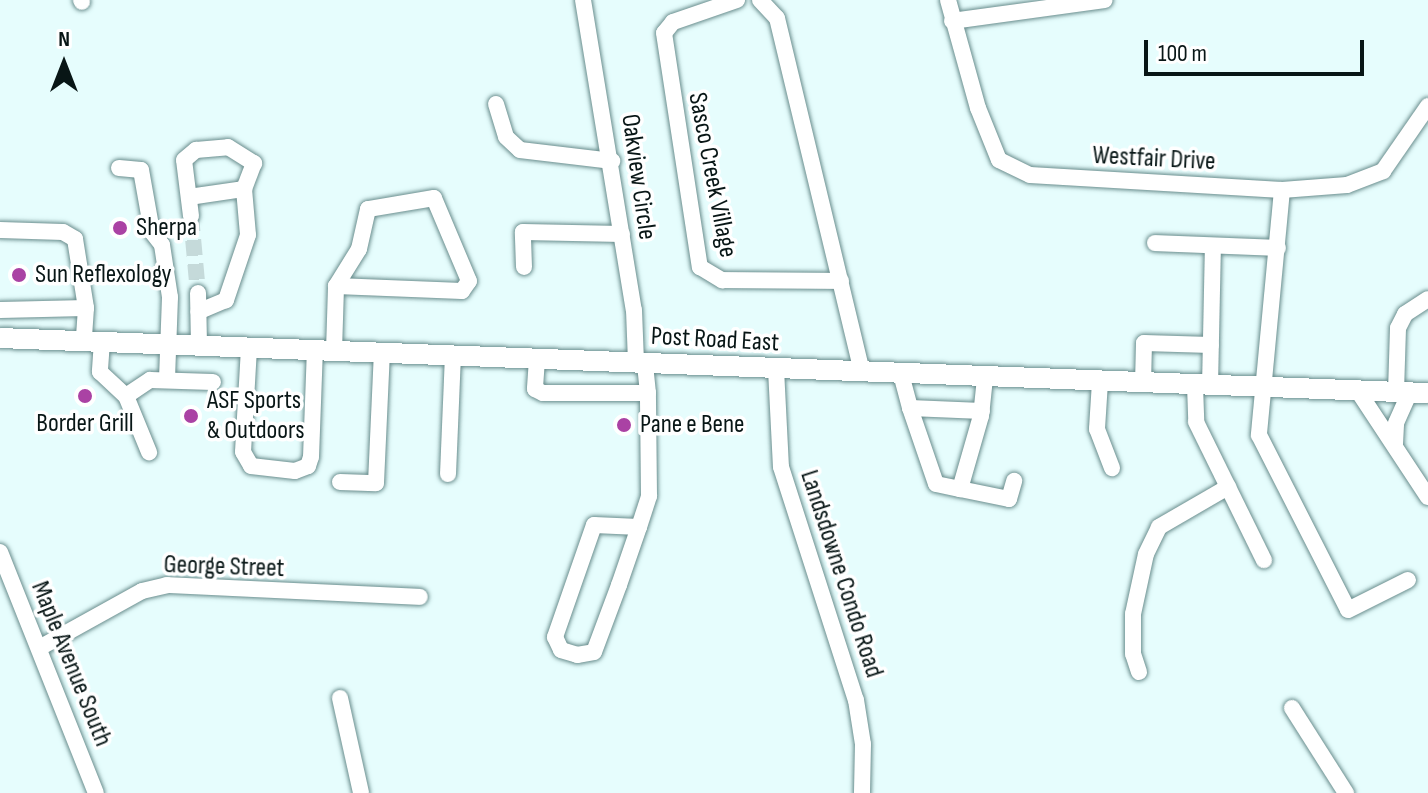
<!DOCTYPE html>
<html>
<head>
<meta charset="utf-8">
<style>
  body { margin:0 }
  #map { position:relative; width:1428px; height:793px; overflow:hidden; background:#e6fdfd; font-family:"Sofia Sans Condensed",sans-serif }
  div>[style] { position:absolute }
  .minor-tunnel>* { height:16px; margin-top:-8px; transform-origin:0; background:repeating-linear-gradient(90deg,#c5dada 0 16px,transparent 0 24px) }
  .roads { filter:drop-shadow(0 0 2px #698d8d) drop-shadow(0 0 2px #698d8d) }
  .minor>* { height:16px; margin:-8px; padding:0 8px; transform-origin:8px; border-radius:8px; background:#fff }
  .major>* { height:20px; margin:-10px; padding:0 10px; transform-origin:10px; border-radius:10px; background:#fff }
  .dots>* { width:22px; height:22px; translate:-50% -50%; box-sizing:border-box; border:4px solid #fff; border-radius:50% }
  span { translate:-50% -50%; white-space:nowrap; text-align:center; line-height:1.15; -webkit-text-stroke:7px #fff; paint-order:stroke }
  .street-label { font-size:26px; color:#081616 }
  .poi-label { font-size:26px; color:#081616 }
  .left { translate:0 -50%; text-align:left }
  .north { position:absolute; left:24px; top:24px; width:80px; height:80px; -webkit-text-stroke:6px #fff; paint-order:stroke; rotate:0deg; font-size:22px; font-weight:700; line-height:32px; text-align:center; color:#081616 }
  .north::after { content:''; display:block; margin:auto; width:28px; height:36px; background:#081616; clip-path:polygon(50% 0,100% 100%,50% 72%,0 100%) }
  .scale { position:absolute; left:1144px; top:40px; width:220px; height:36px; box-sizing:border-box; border:4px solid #081616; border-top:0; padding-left:10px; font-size:24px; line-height:28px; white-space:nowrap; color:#081616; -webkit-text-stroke:6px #fff; paint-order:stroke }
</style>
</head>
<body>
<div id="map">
  <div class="minor-tunnel">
    <i style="left:191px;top:216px;width:77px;rotate:84.8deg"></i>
  </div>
  <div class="roads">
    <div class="minor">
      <i style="left:81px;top:0;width:2px;rotate:63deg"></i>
      <i style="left:583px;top:0;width:314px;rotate:80.7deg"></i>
      <i style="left:634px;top:310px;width:53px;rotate:87.8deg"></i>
      <i style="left:737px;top:0;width:68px;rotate:161deg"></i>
      <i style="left:673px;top:22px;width:14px;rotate:129deg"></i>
      <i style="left:664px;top:33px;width:237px;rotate:81.3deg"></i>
      <i style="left:700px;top:267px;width:26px;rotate:31deg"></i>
      <i style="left:722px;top:280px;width:119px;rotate:0.5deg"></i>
      <i style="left:760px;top:0;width:25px;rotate:47deg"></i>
      <i style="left:777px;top:18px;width:365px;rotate:76.5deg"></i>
      <i style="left:948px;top:0;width:112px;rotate:74.5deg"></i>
      <i style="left:978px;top:108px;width:56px;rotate:68deg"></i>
      <i style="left:999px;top:160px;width:34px;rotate:26deg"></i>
      <i style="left:1030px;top:175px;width:252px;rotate:3.4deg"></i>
      <i style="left:1282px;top:190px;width:65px;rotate:-4.4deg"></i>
      <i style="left:1347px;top:185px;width:39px;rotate:-21deg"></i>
      <i style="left:1383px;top:171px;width:79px;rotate:-55.3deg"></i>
      <i style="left:952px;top:21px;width:154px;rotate:-7.8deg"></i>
      <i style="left:496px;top:104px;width:34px;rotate:73deg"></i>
      <i style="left:506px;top:137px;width:19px;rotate:43deg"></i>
      <i style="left:520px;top:150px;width:93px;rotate:6.8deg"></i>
      <i style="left:119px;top:168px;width:22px;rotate:5deg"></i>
      <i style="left:141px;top:170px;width:63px;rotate:79.9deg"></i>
      <i style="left:152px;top:232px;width:16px;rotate:52deg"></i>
      <i style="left:162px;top:245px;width:53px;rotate:81.3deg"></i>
      <i style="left:170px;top:297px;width:83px;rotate:92.1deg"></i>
      <i style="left:1282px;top:190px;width:246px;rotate:95.4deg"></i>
      <i style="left:1259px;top:435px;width:196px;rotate:63deg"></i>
      <i style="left:1348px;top:610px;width:67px;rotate:-26.6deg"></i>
      <i style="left:189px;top:197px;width:56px;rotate:-8.3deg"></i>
      <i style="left:244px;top:189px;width:46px;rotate:85deg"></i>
      <i style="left:248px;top:235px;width:69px;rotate:108.7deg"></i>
      <i style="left:226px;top:300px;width:30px;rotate:157deg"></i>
      <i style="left:191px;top:216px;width:56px;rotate:-97.1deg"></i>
      <i style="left:184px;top:160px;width:16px;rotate:-40deg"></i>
      <i style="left:196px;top:150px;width:32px;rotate:-5deg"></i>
      <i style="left:228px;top:147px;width:31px;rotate:32deg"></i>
      <i style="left:254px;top:163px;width:28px;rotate:111deg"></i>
      <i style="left:0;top:230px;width:63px;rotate:1.8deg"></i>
      <i style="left:63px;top:232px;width:14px;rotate:30deg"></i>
      <i style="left:75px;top:239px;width:70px;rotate:80.9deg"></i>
      <i style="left:86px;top:308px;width:32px;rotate:94deg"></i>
      <i style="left:1155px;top:243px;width:123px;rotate:2.3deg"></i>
      <i style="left:524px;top:267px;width:35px;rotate:-92deg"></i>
      <i style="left:523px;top:232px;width:99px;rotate:1.2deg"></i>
      <i style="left:198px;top:293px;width:53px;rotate:88.9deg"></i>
      <i style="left:0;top:310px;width:86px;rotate:-1.3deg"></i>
      <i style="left:102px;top:341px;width:31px;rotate:94deg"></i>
      <i style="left:100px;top:372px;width:35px;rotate:43deg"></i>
      <i style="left:126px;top:396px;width:61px;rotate:67.7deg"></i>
      <i style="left:249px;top:348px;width:104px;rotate:93.3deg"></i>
      <i style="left:243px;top:452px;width:16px;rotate:60deg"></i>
      <i style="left:251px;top:466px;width:44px;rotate:6.5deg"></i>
      <i style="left:295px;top:471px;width:14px;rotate:-21deg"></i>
      <i style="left:308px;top:466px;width:9px;rotate:-72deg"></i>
      <i style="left:311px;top:457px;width:107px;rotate:-87.9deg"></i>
      <i style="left:334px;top:351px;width:65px;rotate:-88.2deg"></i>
      <i style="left:336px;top:286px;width:126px;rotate:2.3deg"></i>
      <i style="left:462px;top:291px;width:12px;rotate:-55deg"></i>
      <i style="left:469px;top:281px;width:90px;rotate:-112.9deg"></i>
      <i style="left:434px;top:198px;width:67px;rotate:170.5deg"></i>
      <i style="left:368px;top:209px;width:41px;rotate:102.7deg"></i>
      <i style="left:359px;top:249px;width:44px;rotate:121.9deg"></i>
      <i style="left:537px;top:359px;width:30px;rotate:94deg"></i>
      <i style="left:535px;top:389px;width:9px;rotate:27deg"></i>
      <i style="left:543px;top:393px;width:105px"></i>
      <i style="left:648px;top:393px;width:30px;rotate:-96deg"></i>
      <i style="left:776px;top:369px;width:98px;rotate:87.1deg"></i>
      <i style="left:781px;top:467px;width:245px;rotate:72.2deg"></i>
      <i style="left:856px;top:700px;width:45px;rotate:81deg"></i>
      <i style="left:863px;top:744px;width:49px;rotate:91.2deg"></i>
      <i style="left:901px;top:374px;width:35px;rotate:75deg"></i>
      <i style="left:1100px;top:382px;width:47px;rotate:93.7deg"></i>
      <i style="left:1097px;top:429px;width:42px;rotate:69deg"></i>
      <i style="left:1143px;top:384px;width:41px;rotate:-88.6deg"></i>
      <i style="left:1144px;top:343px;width:67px;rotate:1.7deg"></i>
      <i style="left:1195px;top:385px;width:37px;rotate:88deg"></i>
      <i style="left:1196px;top:422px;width:154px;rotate:63.8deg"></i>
      <i style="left:1210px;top:386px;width:140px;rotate:-88.8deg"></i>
      <i style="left:1358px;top:391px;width:127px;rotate:56.6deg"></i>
      <i style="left:1396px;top:392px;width:64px;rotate:-88.2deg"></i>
      <i style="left:1398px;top:328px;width:16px;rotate:-63deg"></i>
      <i style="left:1405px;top:314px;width:27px;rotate:-33deg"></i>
      <i style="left:126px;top:396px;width:29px;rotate:-34deg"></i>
      <i style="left:150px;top:380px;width:63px;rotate:1.8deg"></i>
      <i style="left:982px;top:411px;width:72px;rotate:-177.6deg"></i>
      <i style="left:910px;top:408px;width:80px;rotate:71.1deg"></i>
      <i style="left:936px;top:484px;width:25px;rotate:12deg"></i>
      <i style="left:960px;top:489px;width:76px;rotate:-74deg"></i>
      <i style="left:981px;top:416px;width:39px;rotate:-84deg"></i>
      <i style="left:1395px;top:444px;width:21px;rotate:-87deg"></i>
      <i style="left:1396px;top:423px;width:34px;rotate:-66deg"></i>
      <i style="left:448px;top:474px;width:118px;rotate:-87.6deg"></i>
      <i style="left:340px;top:482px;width:36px;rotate:2deg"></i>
      <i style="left:376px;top:483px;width:130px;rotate:-87.4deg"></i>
      <i style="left:960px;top:489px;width:50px;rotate:11.5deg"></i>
      <i style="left:1009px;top:499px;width:19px;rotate:-74deg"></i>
      <i style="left:639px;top:527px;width:45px;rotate:-177.5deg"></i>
      <i style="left:594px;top:525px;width:119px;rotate:109.2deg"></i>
      <i style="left:555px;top:637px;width:14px;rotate:65deg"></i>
      <i style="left:561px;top:650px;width:17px;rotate:17deg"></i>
      <i style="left:577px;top:655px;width:17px;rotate:-10deg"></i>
      <i style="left:594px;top:652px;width:72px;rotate:-69.5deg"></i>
      <i style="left:619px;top:585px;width:61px;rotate:-71deg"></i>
      <i style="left:639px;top:527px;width:33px;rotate:-72deg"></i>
      <i style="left:649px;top:496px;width:103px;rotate:-90.6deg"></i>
      <i style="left:0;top:552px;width:259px;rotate:68.3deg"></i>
      <i style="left:41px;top:647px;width:115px;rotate:-29deg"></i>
      <i style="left:142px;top:591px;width:26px;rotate:-13deg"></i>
      <i style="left:167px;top:585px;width:253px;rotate:2.7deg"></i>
      <i style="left:1139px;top:672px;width:19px;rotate:-108deg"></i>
      <i style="left:1133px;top:654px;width:40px;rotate:-90deg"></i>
      <i style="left:1133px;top:614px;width:61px;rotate:-77.8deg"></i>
      <i style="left:1146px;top:554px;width:30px;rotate:-64deg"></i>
      <i style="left:1159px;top:527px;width:80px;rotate:-30.1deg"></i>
      <i style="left:340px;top:698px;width:97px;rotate:77.5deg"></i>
      <i style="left:1292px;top:708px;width:101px;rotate:57.6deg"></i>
    </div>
    <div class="major">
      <i style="left:0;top:338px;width:1429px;rotate:2.21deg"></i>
    </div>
  </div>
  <div class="dots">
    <i style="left:120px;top:228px;background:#aa42a4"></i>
    <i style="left:19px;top:275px;background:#aa42a4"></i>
    <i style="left:85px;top:396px;background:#aa42a4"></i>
    <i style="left:191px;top:416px;background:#aa42a4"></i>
    <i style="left:624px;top:425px;background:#aa42a4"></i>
  </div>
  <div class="street-label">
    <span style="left:1154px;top:159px;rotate:3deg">Westfair Drive</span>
    <span style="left:712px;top:175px;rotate:79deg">Sasco Creek Village</span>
    <span style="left:638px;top:177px;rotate:82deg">Oakview Circle</span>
    <span style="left:715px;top:340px;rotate:3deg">Post Road East</span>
    <span style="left:224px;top:567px;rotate:2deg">George Street</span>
    <span style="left:841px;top:574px;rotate:72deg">Landsdowne Condo Road</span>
    <span style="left:71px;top:664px;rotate:68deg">Maple Avenue South</span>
  </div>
  <div class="poi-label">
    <span class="left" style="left:136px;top:228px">Sherpa</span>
    <span class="left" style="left:35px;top:275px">Sun Reflexology</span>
    <span class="left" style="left:207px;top:416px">ASF Sports<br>&amp; Outdoors</span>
    <span style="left:85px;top:424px">Border Grill</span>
    <span class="left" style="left:640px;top:425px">Pane e Bene</span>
  </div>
  <div class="north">N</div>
  <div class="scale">100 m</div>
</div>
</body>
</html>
